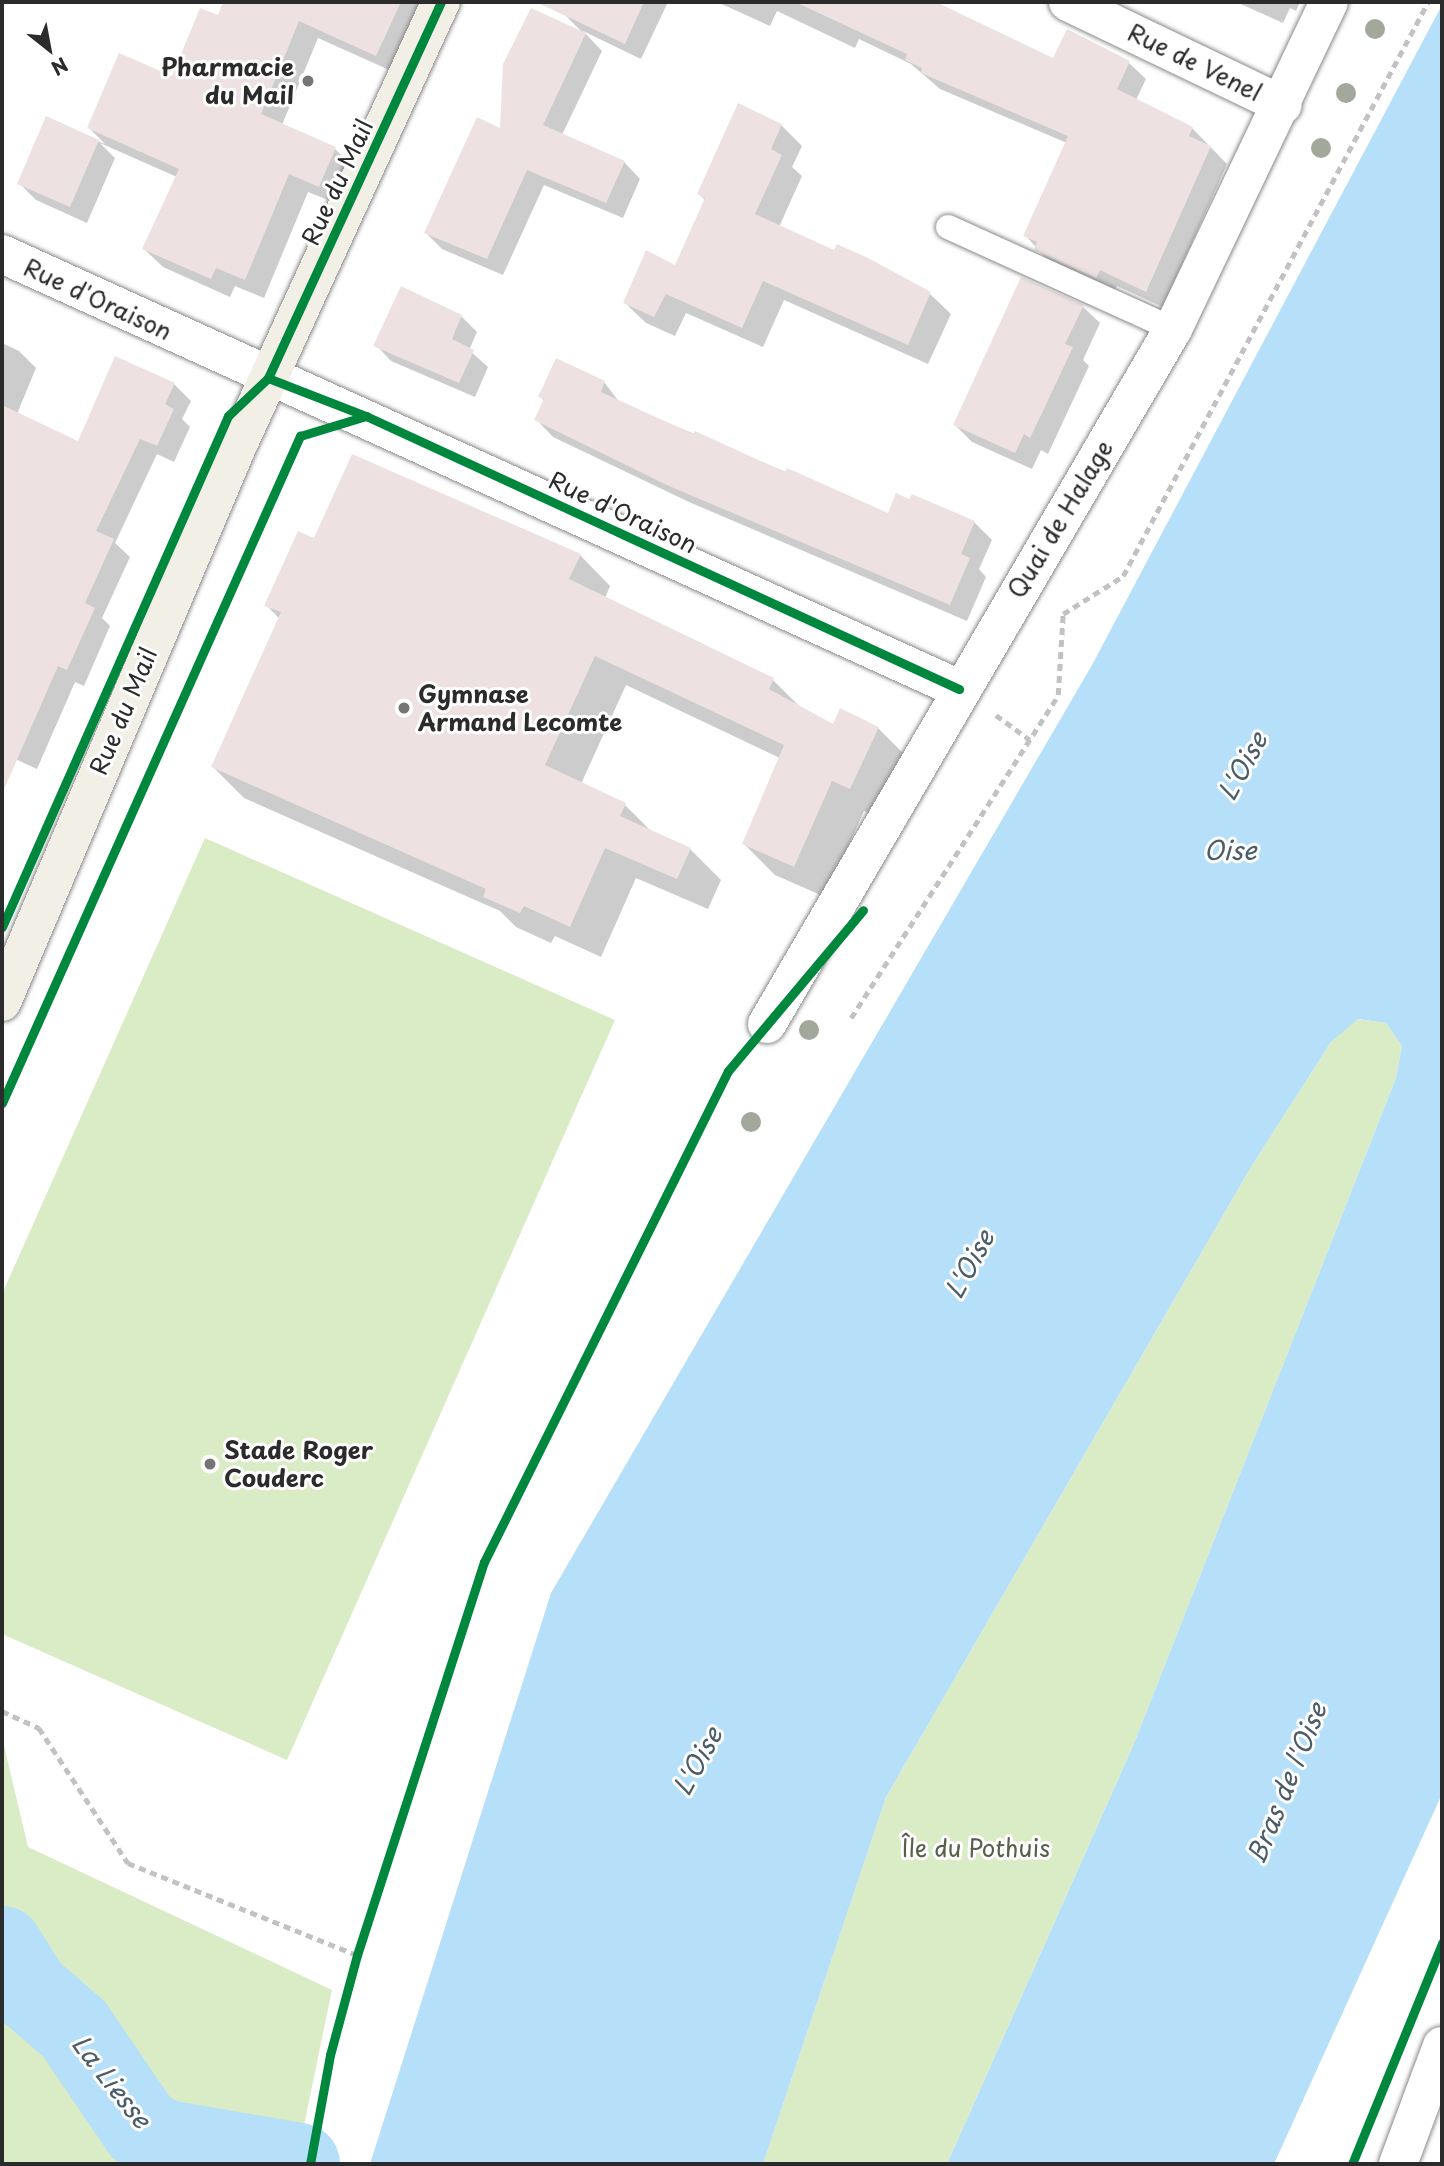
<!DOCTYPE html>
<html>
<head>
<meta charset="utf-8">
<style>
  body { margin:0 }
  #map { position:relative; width:1444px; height:2166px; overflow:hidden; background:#fff; font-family:"Playpen Sans",sans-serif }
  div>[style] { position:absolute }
  .green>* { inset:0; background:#daecc5 }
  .water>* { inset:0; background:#b6dff9 }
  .shadow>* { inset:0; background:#0003 }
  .river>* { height:82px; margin:-41px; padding:0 41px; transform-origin:41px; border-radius:41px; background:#b6dff9 }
  .building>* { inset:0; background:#ede2e1 }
  .path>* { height:4.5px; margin-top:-2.25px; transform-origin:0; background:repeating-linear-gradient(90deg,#c2c2c2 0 7px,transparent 0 12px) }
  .roads { filter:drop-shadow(0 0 2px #8a8a8a) drop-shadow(0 0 2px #8a8a8a) }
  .service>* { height:24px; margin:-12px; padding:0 12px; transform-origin:12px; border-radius:12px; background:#fff }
  .minor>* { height:38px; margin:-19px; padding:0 19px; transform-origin:19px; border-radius:19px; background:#fff }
  .secondary>* { height:38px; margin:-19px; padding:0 19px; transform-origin:19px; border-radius:19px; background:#fff }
  .primary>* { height:38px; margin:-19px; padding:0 19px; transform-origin:19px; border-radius:19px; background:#f2efe6 }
  .cycleway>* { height:9px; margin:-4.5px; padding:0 4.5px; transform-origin:4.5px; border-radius:4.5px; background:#00873e }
  .trees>* { width:20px; height:20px; margin:-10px; border-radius:50%; background:#a2a89c }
  .dots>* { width:19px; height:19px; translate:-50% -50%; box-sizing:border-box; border:4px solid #fff; border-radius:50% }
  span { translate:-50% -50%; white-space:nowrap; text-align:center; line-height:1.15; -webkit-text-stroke:6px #fff; paint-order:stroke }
  .street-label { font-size:24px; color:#2b2b2b }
  .poi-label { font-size:24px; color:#2b2b2b; font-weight:700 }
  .right { translate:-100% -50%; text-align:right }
  .left { translate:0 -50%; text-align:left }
  .park-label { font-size:24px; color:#56604b }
  .water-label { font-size:26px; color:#4b5d68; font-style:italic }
  .frame { position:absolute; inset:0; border:4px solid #2b2b2b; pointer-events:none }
  .north { position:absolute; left:14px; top:14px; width:70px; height:70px; -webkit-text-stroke:5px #fff; paint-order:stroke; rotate:149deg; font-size:19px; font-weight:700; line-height:28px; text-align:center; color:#2b2b2b }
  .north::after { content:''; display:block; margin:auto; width:24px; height:32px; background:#2b2b2b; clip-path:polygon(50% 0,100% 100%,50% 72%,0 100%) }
</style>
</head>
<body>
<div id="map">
  <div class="green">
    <i style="clip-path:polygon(205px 838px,615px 1020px,287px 1760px,2px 1634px,2px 1294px)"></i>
    <i style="clip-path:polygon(1357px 1019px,1386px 1023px,1402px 1046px,1396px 1078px,1133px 1746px,947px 2164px,763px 2164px,886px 1797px,1251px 1167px,1331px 1042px)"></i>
    <i style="clip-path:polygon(2px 1737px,28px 1847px,332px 1990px,296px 2164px,2px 2164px)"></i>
  </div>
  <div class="water">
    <i style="clip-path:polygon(1442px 5px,1442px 1794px,1274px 2164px,947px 2164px,1133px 1746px,1396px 1078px,1402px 1046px,1386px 1023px,1358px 1019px,1331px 1042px,1251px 1167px,886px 1797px,763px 2164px,370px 2164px,551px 1593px,1092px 665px)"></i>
  </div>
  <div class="shadow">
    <i style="clip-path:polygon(225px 2px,252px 2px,279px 14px,274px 8px,276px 2px,428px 2px,396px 73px,318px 38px,282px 125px,335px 149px,354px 167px,338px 204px,308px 192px,264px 298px,235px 286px,230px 297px,163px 267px,144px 249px,177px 177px,100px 143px,115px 158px,87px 223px,36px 200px,19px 183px,47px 119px,105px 144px,89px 128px,173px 78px,219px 17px)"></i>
    <i style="clip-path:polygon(570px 2px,668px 2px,641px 59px,583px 31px,602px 51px,562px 135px,624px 162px,640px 179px,623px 218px,544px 185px,503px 275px,442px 249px,426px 233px,502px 130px,584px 34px,564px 14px)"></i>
    <i style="clip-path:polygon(717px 2px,927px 2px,1054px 60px,1067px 31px,1129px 63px,1146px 79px,1136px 100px,1192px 128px,1227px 164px,1163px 307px,1117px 286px,1113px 293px,1053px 266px,1025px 235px,1067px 143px,940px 89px,911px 64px,859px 39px,855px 48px,777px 11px,770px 26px)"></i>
    <i style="clip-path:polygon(1300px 2px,1296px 11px,1290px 8px,1283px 23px,1236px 2px)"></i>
    <i style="clip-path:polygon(781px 125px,802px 146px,792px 167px,802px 176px,779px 227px,930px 294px,951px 314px,928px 364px,784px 300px,763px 347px,686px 313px,675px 336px,646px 323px,625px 303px,676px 267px,706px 201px,699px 194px)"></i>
    <i style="clip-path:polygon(1082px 306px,1100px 323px,1083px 360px,1089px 366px,1048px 454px,1041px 450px,1032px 469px,972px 442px,955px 425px)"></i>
    <i style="clip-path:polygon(461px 316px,477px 332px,469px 350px,488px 367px,475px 397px,391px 361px,376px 345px)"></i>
    <i style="clip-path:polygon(2px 343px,19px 351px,36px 368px,17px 414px,79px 443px,174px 384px,191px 401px,182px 419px,190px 427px,174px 462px,157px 454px,115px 543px,130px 557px,102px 618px,110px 626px,84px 686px,75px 682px,37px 769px,2px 753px,2px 672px,37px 590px,2px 574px)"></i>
    <i style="clip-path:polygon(604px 382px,620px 403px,889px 515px,974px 522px,992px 540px,979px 569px,986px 577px,967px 621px,689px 502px,553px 437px,536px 419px,545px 402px,540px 396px)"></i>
    <i style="clip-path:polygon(315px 540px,580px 555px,610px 586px,605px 598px,773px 680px,802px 709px,833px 726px,878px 728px,909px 759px,881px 819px,864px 811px,825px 897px,775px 875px,744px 844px,780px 758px,626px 685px,581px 784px,625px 805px,652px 832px,690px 849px,721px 880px,708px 909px,636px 878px,601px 957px,555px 936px,551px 943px,516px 927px,500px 911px,244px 798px,213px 767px,280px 619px,266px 605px)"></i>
  </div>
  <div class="river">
    <i style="left:2px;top:1947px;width:51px;rotate:57.9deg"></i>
    <i style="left:29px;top:1990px;width:60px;rotate:40.9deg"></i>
    <i style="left:74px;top:2029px;width:121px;rotate:55.8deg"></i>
    <i style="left:142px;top:2129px;width:27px;rotate:27deg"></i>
    <i style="left:166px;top:2141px;width:135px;rotate:9.8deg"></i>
  </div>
  <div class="building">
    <i style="clip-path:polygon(223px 2px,401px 2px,376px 56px,299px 21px,261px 114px,336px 147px,319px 187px,289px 174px,245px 280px,216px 268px,211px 279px,142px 249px,179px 169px,87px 128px,119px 53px,172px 76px,200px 8px,218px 15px)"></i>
    <i style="clip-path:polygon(536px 2px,644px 2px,625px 44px)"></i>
    <i style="clip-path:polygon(795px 2px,936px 2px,1053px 58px,1067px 29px,1130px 61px,1117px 89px,1193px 127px,1189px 136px,1211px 146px,1146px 292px,1100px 270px,1096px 278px,1034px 250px,1037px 242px,1023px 236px,1068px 136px,921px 73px,922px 68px,905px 60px,907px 54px)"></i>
    <i style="clip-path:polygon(531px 8px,586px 33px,543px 125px,625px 161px,606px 203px,527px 170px,487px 259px,424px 233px,477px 117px,500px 128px,503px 64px)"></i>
    <i style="clip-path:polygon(738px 103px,782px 124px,771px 149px,782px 155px,755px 214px,834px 250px,837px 244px,870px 259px,931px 292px,908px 345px,763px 281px,742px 328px,666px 294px,654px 317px,623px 303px,646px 250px,675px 265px,705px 198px,697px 194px)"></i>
    <i style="clip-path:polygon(46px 116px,99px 140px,70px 207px,17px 184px)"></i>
    <i style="clip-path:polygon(1021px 277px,1084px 305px,1065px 344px,1073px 347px,1042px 413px,1030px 438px,1024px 434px,1015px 453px,953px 425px)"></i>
    <i style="clip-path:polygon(401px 286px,462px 315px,452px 339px,474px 350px,459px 383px,373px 346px)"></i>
    <i style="clip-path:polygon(115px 356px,175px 383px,165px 404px,174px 409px,157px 446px,140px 439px,96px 531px,114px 539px,85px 603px,95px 608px,67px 670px,58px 666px,2px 794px,2px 405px,78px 441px)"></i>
    <i style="clip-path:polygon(556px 358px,605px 381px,601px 392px,693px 434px,695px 431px,785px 472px,787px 468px,888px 513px,896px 493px,909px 499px,912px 494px,975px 521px,961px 554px,970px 558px,950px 605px,669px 486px,534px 420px,544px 399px,538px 397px)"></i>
    <i style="clip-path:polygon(352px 454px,581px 554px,569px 579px,774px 678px,769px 689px,833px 724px,840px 708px,879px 727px,850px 789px,832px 781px,794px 867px,742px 844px,784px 745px,595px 656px,545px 765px,626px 803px,620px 816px,691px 848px,677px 879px,605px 848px,570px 927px,524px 906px,520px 913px,483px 897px,486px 889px,211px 767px,281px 612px,264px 606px,298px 531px,314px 538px)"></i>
  </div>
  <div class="path">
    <i style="left:996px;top:715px;width:42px;rotate:36.3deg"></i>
    <i style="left:851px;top:1018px;width:384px;rotate:-57.3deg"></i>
    <i style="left:1058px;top:695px;width:81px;rotate:-86.5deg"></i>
    <i style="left:1063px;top:614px;width:71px;rotate:-32.3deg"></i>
    <i style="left:1123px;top:576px;width:650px;rotate:-62.02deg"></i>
    <i style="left:2px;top:1711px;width:41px;rotate:24.7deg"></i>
    <i style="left:39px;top:1728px;width:162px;rotate:56.6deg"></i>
    <i style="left:128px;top:1863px;width:247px;rotate:21.9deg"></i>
  </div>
  <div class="roads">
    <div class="service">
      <i style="left:948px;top:227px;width:247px;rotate:24.4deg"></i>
    </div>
    <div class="minor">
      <i style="left:1068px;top:2px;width:238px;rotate:25.6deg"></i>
      <i style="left:2px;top:254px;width:1051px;rotate:24.44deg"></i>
      <i style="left:767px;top:1024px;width:805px;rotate:-59.71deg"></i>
      <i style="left:1173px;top:329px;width:362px;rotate:-64.5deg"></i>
    </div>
    <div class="secondary">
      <i style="left:1398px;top:2164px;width:126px;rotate:-69.6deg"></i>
    </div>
    <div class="primary">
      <i style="left:2px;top:1002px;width:603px;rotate:-67.05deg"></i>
      <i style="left:237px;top:447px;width:490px;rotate:-65.4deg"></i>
    </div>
  </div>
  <div class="cycleway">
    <i style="left:268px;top:378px;width:105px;rotate:21.2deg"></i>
    <i style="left:366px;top:416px;width:653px;rotate:24.72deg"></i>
    <i style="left:2px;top:927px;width:559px;rotate:-66.14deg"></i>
    <i style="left:228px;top:416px;width:55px;rotate:-43.5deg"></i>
    <i style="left:268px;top:378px;width:414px;rotate:-65.3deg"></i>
    <i style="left:2px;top:1103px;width:731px;rotate:-65.93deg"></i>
    <i style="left:300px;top:436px;width:69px;rotate:-16.9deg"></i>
    <i style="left:310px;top:2164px;width:111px;rotate:-79.6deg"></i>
    <i style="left:330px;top:2055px;width:104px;rotate:-74.9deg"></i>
    <i style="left:357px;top:1955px;width:413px;rotate:-72.1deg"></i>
    <i style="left:484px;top:1562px;width:548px;rotate:-63.58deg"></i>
    <i style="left:728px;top:1071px;width:210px;rotate:-50deg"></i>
    <i style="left:1352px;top:2164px;width:239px;rotate:-67.8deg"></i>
  </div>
  <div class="trees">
    <i style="left:1375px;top:29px"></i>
    <i style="left:1346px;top:93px"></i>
    <i style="left:1321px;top:148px"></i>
    <i style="left:809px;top:1030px"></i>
    <i style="left:751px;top:1122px"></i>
  </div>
  <div class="dots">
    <i style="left:308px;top:81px;background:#757575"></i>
    <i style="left:404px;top:708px;background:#757575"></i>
    <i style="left:210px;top:1464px;background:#757575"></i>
  </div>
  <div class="street-label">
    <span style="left:1195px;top:62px;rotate:26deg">Rue de Venel</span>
    <span style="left:337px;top:182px;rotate:-65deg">Rue du Mail</span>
    <span style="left:98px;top:299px;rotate:25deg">Rue d'Oraison</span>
    <span style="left:623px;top:512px;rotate:25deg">Rue d'Oraison</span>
    <span style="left:1060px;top:519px;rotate:-59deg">Quai de Halage</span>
    <span style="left:123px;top:711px;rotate:-67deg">Rue du Mail</span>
  </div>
  <div class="poi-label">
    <span class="right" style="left:294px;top:81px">Pharmacie<br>du Mail</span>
    <span class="left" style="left:418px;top:708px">Gymnase<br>Armand Lecomte</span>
    <span class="left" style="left:224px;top:1464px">Stade Roger<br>Couderc</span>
  </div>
  <div class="park-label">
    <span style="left:976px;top:1848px">Île du Pothuis</span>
  </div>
  <div class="water-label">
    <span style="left:1242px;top:766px;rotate:-61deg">L'Oise</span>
    <span style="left:1230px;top:850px">Oise</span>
    <span style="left:969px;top:1264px;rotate:-61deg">L'Oise</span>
    <span style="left:697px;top:1761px;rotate:-61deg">L'Oise</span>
    <span style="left:1286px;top:1783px;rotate:-68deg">Bras de l'Oise</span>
    <span style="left:112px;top:2081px;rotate:52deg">La Liesse</span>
  </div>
  <div class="frame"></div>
  <div class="north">N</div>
</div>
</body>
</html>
